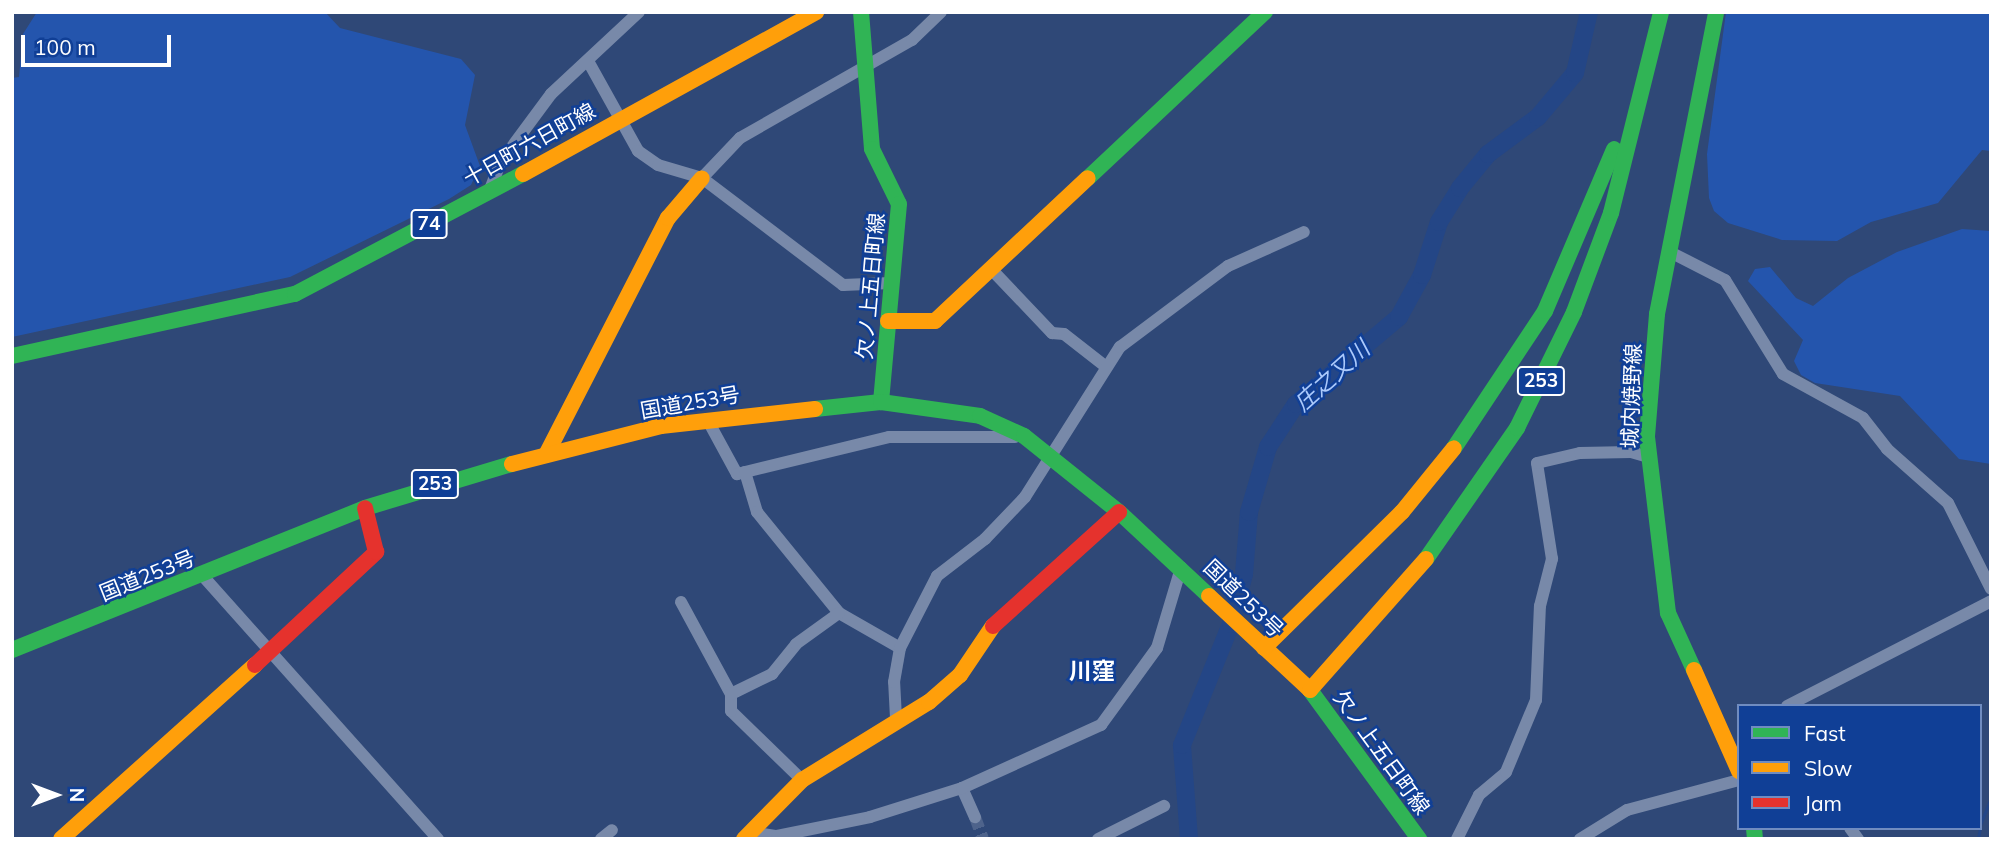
<!DOCTYPE html>
<html>
<head>
<meta charset="utf-8">
<style>
  body { margin:0 }
  #map { position:relative; width:2003px; height:851px; overflow:hidden; background:#2f4877; font-family:Mulish,"Noto Sans JP",sans-serif }
  div>[style] { position:absolute }
  .green>* { inset:0; background:#2455ad }
  .stream>* { height:2.5px; margin:-1.25px; padding:0 1.25px; transform-origin:1.25px; border-radius:1.25px; background:#244686 }
  .river>* { height:18px; margin:-9px; padding:0 9px; transform-origin:9px; border-radius:9px; background:#244686 }
  .street-tunnel>* { height:12px; margin-top:-6px; transform-origin:0; background:repeating-linear-gradient(90deg,#4e638b 0 12px,transparent 0 18px) }
  .street>* { height:12px; margin:-6px; padding:0 6px; transform-origin:6px; border-radius:6px; background:#7889a9 }
  .fast>* { height:16px; margin:-8px; padding:0 8px; transform-origin:8px; border-radius:8px; background:#30b455 }
  .slow>* { height:16px; margin:-8px; padding:0 8px; transform-origin:8px; border-radius:8px; background:#ff9f0a }
  .jam>* { height:16px; margin:-8px; padding:0 8px; transform-origin:8px; border-radius:8px; background:#e5322d }
  span { translate:-50% -50%; white-space:nowrap; text-align:center; line-height:1.15; -webkit-text-stroke:5px #103f96; paint-order:stroke }
  .shield-label span { padding:2px 5px; background:#103f96; border:2px solid; border-radius:5px; -webkit-text-stroke-width:0 }
  .shield-label { font-size:19px; color:#fff; font-weight:700 }
  .street-label { font-size:21px; color:#fff }
  .water-label { font-size:23px; color:#abc9fb; font-style:italic }
  .neighbourhood-label { font-size:23px; color:#fff; font-weight:700 }
  .frame { position:absolute; inset:0; border:14px solid #fff; pointer-events:none }
  .legend { position:absolute; left:1737px; top:704px; width:245px; height:126px; box-sizing:border-box; background:#103f96; border:2px solid #708cc0; margin:0; padding:9px 12px; list-style:none; font-size:21px; color:#fff }
  .legend li { display:flex; align-items:center; gap:14px; height:35px }
  .legend b { width:35px; border:2px solid #708cc0 }
  .north { position:absolute; left:21px; top:760px; width:70px; height:70px; -webkit-text-stroke:5px #103f96; paint-order:stroke; rotate:90deg; font-size:19px; font-weight:700; line-height:28px; text-align:center; color:#fff }
  .north::after { content:''; display:block; margin:auto; width:24px; height:32px; background:#fff; clip-path:polygon(50% 0,100% 100%,50% 72%,0 100%) }
  .scale { position:absolute; left:21px; top:35px; width:150px; height:32px; box-sizing:border-box; border:4px solid #fff; border-top:0; padding-left:9px; font-size:21px; line-height:24px; white-space:nowrap; color:#fff; -webkit-text-stroke:5px #103f96; paint-order:stroke }
</style>
</head>
<body>
<div id="map">
  <div class="green">
    <i style="clip-path:polygon(37px 12px,325px 12px,340px 28px,461px 59px,475px 75px,465px 125px,480px 166px,471px 185px,449px 199px,290px 277px,12px 337px,12px 78px,19px 77px,23px 34px)"></i>
    <i style="clip-path:polygon(1726px 12px,1991px 12px,1991px 151px,1982px 150px,1938px 203px,1871px 222px,1837px 241px,1782px 240px,1728px 223px,1714px 211px,1709px 198px,1707px 154px)"></i>
    <i style="clip-path:polygon(1962px 229px,1991px 231px,1991px 464px,1959px 459px,1900px 396px,1815px 383px,1801px 375px,1794px 361px,1803px 340px,1748px 281px,1755px 269px,1770px 267px,1796px 298px,1813px 306px,1848px 278px,1897px 252px)"></i>
  </div>
  <div class="stream">
    <i style="left:1980px;top:825px;width:29px;rotate:-68deg"></i>
    <i style="left:1978px;top:839px;width:11px;rotate:-80deg"></i>
  </div>
  <div class="river">
    <i style="left:1189px;top:839px;width:94px;rotate:-94.3deg"></i>
    <i style="left:1182px;top:745px;width:131px;rotate:-68deg"></i>
    <i style="left:1231px;top:624px;width:52px;rotate:-75.4deg"></i>
    <i style="left:1244px;top:574px;width:62px;rotate:-85.4deg"></i>
    <i style="left:1249px;top:512px;width:68px;rotate:-73.7deg"></i>
    <i style="left:1268px;top:447px;width:51px;rotate:-56.9deg"></i>
    <i style="left:1296px;top:404px;width:135px;rotate:-40.2deg"></i>
    <i style="left:1399px;top:317px;width:48px;rotate:-61.3deg"></i>
    <i style="left:1422px;top:275px;width:56px;rotate:-72.2deg"></i>
    <i style="left:1439px;top:222px;width:40px;rotate:-58deg"></i>
    <i style="left:1460px;top:188px;width:44px;rotate:-50.5deg"></i>
    <i style="left:1488px;top:154px;width:62px;rotate:-36.5deg"></i>
    <i style="left:1538px;top:117px;width:57px;rotate:-49.9deg"></i>
    <i style="left:1575px;top:73px;width:63px;rotate:-77.1deg"></i>
  </div>
  <div class="street-tunnel">
    <i style="left:975px;top:817px;width:23px;rotate:70deg"></i>
  </div>
  <div class="street">
    <i style="left:588px;top:61px;width:103px;rotate:60.9deg"></i>
    <i style="left:638px;top:151px;width:24px;rotate:35deg"></i>
    <i style="left:658px;top:165px;width:46px;rotate:16.5deg"></i>
    <i style="left:702px;top:178px;width:177px;rotate:37.2deg"></i>
    <i style="left:843px;top:285px;width:48px;rotate:-2.4deg"></i>
    <i style="left:702px;top:178px;width:55px;rotate:-46.5deg"></i>
    <i style="left:740px;top:138px;width:198px;rotate:-29.7deg"></i>
    <i style="left:912px;top:40px;width:40px;rotate:-44deg"></i>
    <i style="left:491px;top:187px;width:26px;rotate:-69deg"></i>
    <i style="left:500px;top:163px;width:86px;rotate:-53.5deg"></i>
    <i style="left:551px;top:94px;width:120px;rotate:-43deg"></i>
    <i style="left:1668px;top:251px;width:64px;rotate:27deg"></i>
    <i style="left:1725px;top:280px;width:110px;rotate:58.3deg"></i>
    <i style="left:1783px;top:374px;width:91px;rotate:28.8deg"></i>
    <i style="left:1863px;top:418px;width:39px;rotate:52deg"></i>
    <i style="left:1887px;top:449px;width:81px;rotate:41.5deg"></i>
    <i style="left:1948px;top:503px;width:96px;rotate:63.4deg"></i>
    <i style="left:993px;top:271px;width:86px;rotate:46.4deg"></i>
    <i style="left:1052px;top:333px;width:12px;rotate:5deg"></i>
    <i style="left:1064px;top:334px;width:52px;rotate:38deg"></i>
    <i style="left:707px;top:419px;width:63px;rotate:61.4deg"></i>
    <i style="left:737px;top:474px;width:156px;rotate:-13.7deg"></i>
    <i style="left:889px;top:437px;width:126px"></i>
    <i style="left:745px;top:472px;width:42px;rotate:73.3deg"></i>
    <i style="left:757px;top:512px;width:130px;rotate:50.9deg"></i>
    <i style="left:839px;top:613px;width:70px;rotate:29.8deg"></i>
    <i style="left:202px;top:575px;width:354px;rotate:48.2deg"></i>
    <i style="left:681px;top:602px;width:105px;rotate:61.5deg"></i>
    <i style="left:1787px;top:706px;width:229px;rotate:-27.2deg"></i>
    <i style="left:896px;top:718px;width:36px;rotate:-93deg"></i>
    <i style="left:894px;top:682px;width:35px;rotate:-80deg"></i>
    <i style="left:900px;top:648px;width:81px;rotate:-62.8deg"></i>
    <i style="left:937px;top:576px;width:61px;rotate:-37.6deg"></i>
    <i style="left:985px;top:539px;width:58px;rotate:-46.4deg"></i>
    <i style="left:1025px;top:497px;width:178px;rotate:-57.7deg"></i>
    <i style="left:1120px;top:347px;width:135px;rotate:-36.9deg"></i>
    <i style="left:1228px;top:266px;width:83px;rotate:-24.1deg"></i>
    <i style="left:802px;top:780px;width:99px;rotate:-135.8deg"></i>
    <i style="left:731px;top:711px;width:17px;rotate:-90deg"></i>
    <i style="left:731px;top:694px;width:46px;rotate:-26deg"></i>
    <i style="left:772px;top:674px;width:38px;rotate:-51deg"></i>
    <i style="left:796px;top:644px;width:53px;rotate:-35.8deg"></i>
    <i style="left:962px;top:788px;width:32px;rotate:66deg"></i>
    <i style="left:1850px;top:828px;width:14px;rotate:54deg"></i>
    <i style="left:751px;top:832px;width:26px;rotate:9deg"></i>
    <i style="left:777px;top:836px;width:95px;rotate:-11.5deg"></i>
    <i style="left:870px;top:817px;width:96px;rotate:-17.5deg"></i>
    <i style="left:962px;top:788px;width:153px;rotate:-24.4deg"></i>
    <i style="left:1101px;top:725px;width:95px;rotate:-54deg"></i>
    <i style="left:1157px;top:648px;width:84px;rotate:-73.3deg"></i>
    <i style="left:601px;top:839px;width:14px;rotate:-39deg"></i>
    <i style="left:1098px;top:839px;width:74px;rotate:-26.6deg"></i>
    <i style="left:1457px;top:839px;width:49px;rotate:-63.4deg"></i>
    <i style="left:1479px;top:795px;width:35px;rotate:-40deg"></i>
    <i style="left:1506px;top:772px;width:78px;rotate:-67.4deg"></i>
    <i style="left:1536px;top:700px;width:94px;rotate:-87.6deg"></i>
    <i style="left:1540px;top:606px;width:49px;rotate:-75.7deg"></i>
    <i style="left:1552px;top:559px;width:97px;rotate:-98.9deg"></i>
    <i style="left:1537px;top:463px;width:44px;rotate:-13.1deg"></i>
    <i style="left:1580px;top:453px;width:51px;rotate:-1.1deg"></i>
    <i style="left:1631px;top:452px;width:19px;rotate:16deg"></i>
    <i style="left:1580px;top:839px;width:55px;rotate:-31.7deg"></i>
    <i style="left:1627px;top:810px;width:116px;rotate:-15deg"></i>
  </div>
  <div class="fast">
    <i style="left:861px;top:12px;width:137px;rotate:85.4deg"></i>
    <i style="left:872px;top:149px;width:61px;rotate:63.9deg"></i>
    <i style="left:899px;top:204px;width:199px;rotate:95.2deg"></i>
    <i style="left:1088px;top:178px;width:243px;rotate:-43.2deg"></i>
    <i style="left:12px;top:356px;width:290px;rotate:-12.4deg"></i>
    <i style="left:295px;top:294px;width:258px;rotate:-27.8deg"></i>
    <i style="left:815px;top:409px;width:66px;rotate:-6.1deg"></i>
    <i style="left:881px;top:402px;width:100px;rotate:8deg"></i>
    <i style="left:980px;top:416px;width:48px;rotate:24.4deg"></i>
    <i style="left:1024px;top:436px;width:122px;rotate:38.7deg"></i>
    <i style="left:1119px;top:512px;width:123px;rotate:43deg"></i>
    <i style="left:1454px;top:448px;width:164px;rotate:-56.4deg"></i>
    <i style="left:1545px;top:311px;width:176px;rotate:-66.9deg"></i>
    <i style="left:1426px;top:559px;width:160px;rotate:-55.2deg"></i>
    <i style="left:1517px;top:428px;width:129px;rotate:-63.8deg"></i>
    <i style="left:1574px;top:312px;width:106px;rotate:-69.5deg"></i>
    <i style="left:1611px;top:213px;width:207px;rotate:-76deg"></i>
    <i style="left:12px;top:650px;width:380px;rotate:-21.9deg"></i>
    <i style="left:365px;top:508px;width:153px;rotate:-16.7deg"></i>
    <i style="left:1694px;top:670px;width:63px;rotate:-114.5deg"></i>
    <i style="left:1668px;top:613px;width:178px;rotate:-96.8deg"></i>
    <i style="left:1647px;top:436px;width:122px;rotate:-85.3deg"></i>
    <i style="left:1657px;top:314px;width:308px;rotate:-78.9deg"></i>
    <i style="left:1310px;top:690px;width:185px;rotate:53.8deg"></i>
    <i style="left:1754px;top:828px;width:11px;rotate:85deg"></i>
  </div>
  <div class="slow">
    <i style="left:523px;top:174px;width:335px;rotate:-28.9deg"></i>
    <i style="left:888px;top:321px;width:47px"></i>
    <i style="left:935px;top:321px;width:209px;rotate:-43.1deg"></i>
    <i style="left:546px;top:455px;width:267px;rotate:-62.8deg"></i>
    <i style="left:668px;top:218px;width:52px;rotate:-49.6deg"></i>
    <i style="left:512px;top:464px;width:154px;rotate:-14.3deg"></i>
    <i style="left:661px;top:426px;width:155px;rotate:-6.3deg"></i>
    <i style="left:1209px;top:596px;width:138px;rotate:42.9deg"></i>
    <i style="left:1310px;top:690px;width:175px;rotate:-48.5deg"></i>
    <i style="left:1264px;top:648px;width:194px;rotate:-44.6deg"></i>
    <i style="left:1402px;top:512px;width:82px;rotate:-50.9deg"></i>
    <i style="left:1694px;top:670px;width:111px;rotate:66deg"></i>
    <i style="left:61px;top:839px;width:261px;rotate:-41.9deg"></i>
    <i style="left:744px;top:839px;width:83px;rotate:-45.5deg"></i>
    <i style="left:802px;top:780px;width:149px;rotate:-31.6deg"></i>
    <i style="left:929px;top:702px;width:41px;rotate:-41.1deg"></i>
    <i style="left:960px;top:675px;width:59px;rotate:-56deg"></i>
  </div>
  <div class="jam">
    <i style="left:993px;top:626px;width:170px;rotate:-42.1deg"></i>
    <i style="left:255px;top:665px;width:166px;rotate:-43deg"></i>
    <i style="left:376px;top:552px;width:45px;rotate:-104deg"></i>
  </div>
  <div class="shield-label">
    <span style="left:429px;top:224px">74</span>
    <span style="left:1541px;top:381px">253</span>
    <span style="left:435px;top:484px">253</span>
  </div>
  <div class="street-label">
    <span style="left:529px;top:144px;rotate:-29deg">十日町六日町線</span>
    <span style="left:870px;top:286px;rotate:-85deg">欠ノ上五日町線</span>
    <span style="left:1631px;top:396px;rotate:-88deg">城内焼野線</span>
    <span style="left:690px;top:402px;rotate:-10deg">国道253号</span>
    <span style="left:147px;top:575px;rotate:-22deg">国道253号</span>
    <span style="left:1244px;top:598px;rotate:44deg">国道253号</span>
    <span style="left:1382px;top:752px;rotate:54deg">欠ノ上五日町線</span>
  </div>
  <div class="water-label">
    <span style="left:1332px;top:376px;rotate:-42deg">庄之又川</span>
  </div>
  <div class="neighbourhood-label">
    <span style="left:1092px;top:671px">川窪</span>
  </div>
  <div class="frame"></div>
  <ul class="legend">
  <li><b style="height:9px;background:#30b455"></b>Fast</li>
  <li><b style="height:9px;background:#ff9f0a"></b>Slow</li>
  <li><b style="height:9px;background:#e5322d"></b>Jam</li>
  </ul>
  <div class="north">N</div>
  <div class="scale">100 m</div>
</div>
</body>
</html>
